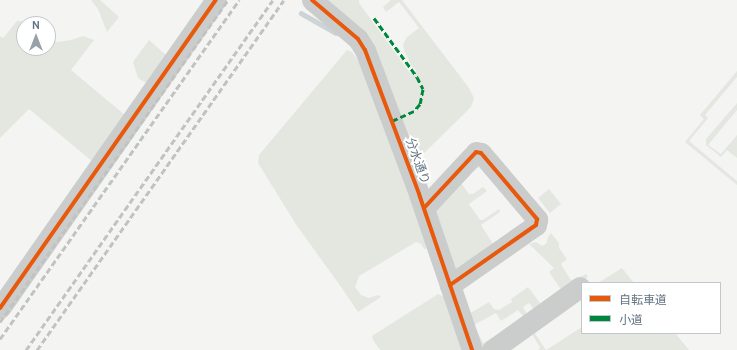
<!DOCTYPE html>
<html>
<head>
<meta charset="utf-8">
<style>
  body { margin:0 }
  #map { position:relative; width:737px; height:350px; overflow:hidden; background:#f4f4f2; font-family:Cabin,"Noto Sans JP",sans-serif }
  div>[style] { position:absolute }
  .green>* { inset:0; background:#e4e7e0 }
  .stream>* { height:4.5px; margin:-2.25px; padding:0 2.25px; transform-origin:2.25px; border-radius:2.25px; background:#ccd4d7 }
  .minor>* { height:21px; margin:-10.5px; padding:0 10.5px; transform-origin:10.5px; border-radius:10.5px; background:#cbcdcd }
  .rail>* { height:3px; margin-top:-1.5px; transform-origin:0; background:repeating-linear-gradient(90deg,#c1c3c3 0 6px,transparent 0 9px) }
  .quiet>* { height:3px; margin-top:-1.5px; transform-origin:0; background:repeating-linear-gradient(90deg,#00873e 0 6px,transparent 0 9px) }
  .cycleway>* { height:4px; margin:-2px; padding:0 2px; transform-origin:2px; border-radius:2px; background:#e8590c }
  span { translate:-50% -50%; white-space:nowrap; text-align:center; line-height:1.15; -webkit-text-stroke:4px #fff; paint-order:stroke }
  .street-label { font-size:12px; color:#637483 }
  .legend { position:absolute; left:581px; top:282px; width:140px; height:52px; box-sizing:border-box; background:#fff; border:1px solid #c1c7cd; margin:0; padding:5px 7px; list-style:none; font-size:12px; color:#637483 }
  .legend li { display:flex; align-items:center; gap:8px; height:20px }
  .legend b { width:20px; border:1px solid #c1c7cd }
  .north { position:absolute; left:16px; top:16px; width:40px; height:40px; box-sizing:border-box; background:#fff; border:1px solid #c1c7cd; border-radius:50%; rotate:0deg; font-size:11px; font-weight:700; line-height:16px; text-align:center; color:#637483 }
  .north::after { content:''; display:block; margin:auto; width:14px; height:18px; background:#96a1aa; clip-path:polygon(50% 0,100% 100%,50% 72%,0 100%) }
</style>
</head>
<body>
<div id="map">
  <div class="green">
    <i style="clip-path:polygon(91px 0,100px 0,119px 17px,107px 32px,98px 9px)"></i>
    <i style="clip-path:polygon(318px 0,359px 0,359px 3px,410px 73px,417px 71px,411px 65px,404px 50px,403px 44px,407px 37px,419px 28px,399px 2px,386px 12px,383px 7px,391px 0,402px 0,469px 88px,474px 98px,471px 107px,415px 162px,426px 190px,433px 188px,434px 190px,428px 195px,423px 194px,370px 50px,363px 39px)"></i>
    <i style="clip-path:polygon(17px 21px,26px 21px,33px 24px,24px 24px,24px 48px,48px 48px,48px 37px,57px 42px,71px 40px,83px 36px,94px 40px,71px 70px,125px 115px,92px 161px,29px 109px,0 138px,0 36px,3px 38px)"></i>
    <i style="clip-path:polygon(149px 40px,166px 55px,146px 83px,138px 78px,133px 62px)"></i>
    <i style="clip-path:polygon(347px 50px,352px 52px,363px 67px,429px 248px,424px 249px,421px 244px,416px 242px,359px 276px,355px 287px,361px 295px,369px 298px,378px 295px,381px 297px,358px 312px,339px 284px,297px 226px,258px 163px,259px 155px)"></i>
    <i style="clip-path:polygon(737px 71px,737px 77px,705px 115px,708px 118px,689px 141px,737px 181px,737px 185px,685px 142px,704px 119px,700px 115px)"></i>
    <i style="clip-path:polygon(737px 103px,737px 110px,708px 145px,721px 154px,737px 135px,737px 158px,727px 150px,721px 157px,706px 145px,706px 139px)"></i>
    <i style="clip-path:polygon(475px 160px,483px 164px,462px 180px,462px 184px,469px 194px,473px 194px,483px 187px,487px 191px,469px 204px,480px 220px,483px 220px,499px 209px,500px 212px,481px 225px,495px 247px,457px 274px,430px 209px)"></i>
    <i style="clip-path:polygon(549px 189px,561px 204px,550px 213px,538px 198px)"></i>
    <i style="clip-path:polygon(551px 233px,559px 243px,559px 248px,567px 259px,561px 264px,570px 279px,573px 281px,586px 274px,588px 277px,564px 294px,549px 272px,554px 268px,529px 244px,536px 242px,542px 246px,546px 244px,548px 237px)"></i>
    <i style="clip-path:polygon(622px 268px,634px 283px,598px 283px)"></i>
    <i style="clip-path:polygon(528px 287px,543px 307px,536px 312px,529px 303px,523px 307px,527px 314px,523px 316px,518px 310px,501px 321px,496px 313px,474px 325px,483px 343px,506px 330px,483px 349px,478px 348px,467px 315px,489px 302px,494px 309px,499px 310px,512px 302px,511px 299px)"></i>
    <i style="clip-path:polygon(438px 294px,445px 297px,462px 350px,380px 350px,373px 340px,372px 336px)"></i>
    <i style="clip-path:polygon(582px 327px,582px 333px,675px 333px,689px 350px,546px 350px)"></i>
    <i style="clip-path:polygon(529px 328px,532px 329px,546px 350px,538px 350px,540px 348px)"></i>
  </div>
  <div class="stream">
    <i style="left:301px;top:13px;width:40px;rotate:29.7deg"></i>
  </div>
  <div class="minor">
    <i style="left:312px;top:0;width:60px;rotate:40.3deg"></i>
    <i style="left:358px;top:39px;width:13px;rotate:58deg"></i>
    <i style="left:365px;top:50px;width:154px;rotate:69.4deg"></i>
    <i style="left:419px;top:194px;width:165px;rotate:71.2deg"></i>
    <i style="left:424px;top:208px;width:76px;rotate:-47.1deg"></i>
    <i style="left:476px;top:152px;width:5px;rotate:11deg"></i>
    <i style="left:481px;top:153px;width:87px;rotate:49.7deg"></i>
    <i style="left:537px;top:219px;width:6px;rotate:99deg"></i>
    <i style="left:536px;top:225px;width:105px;rotate:145.1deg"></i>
    <i style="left:0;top:308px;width:376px;rotate:-55deg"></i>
    <i style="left:492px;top:350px;width:108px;rotate:-35.6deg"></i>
  </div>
  <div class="rail">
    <i style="left:0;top:322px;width:395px;rotate:-54.7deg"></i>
    <i style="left:0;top:339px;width:415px;rotate:-54.8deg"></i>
    <i style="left:26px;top:350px;width:428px;rotate:-54.8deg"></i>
    <i style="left:37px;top:350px;width:428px;rotate:-54.8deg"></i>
  </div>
  <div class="quiet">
    <i style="left:374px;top:18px;width:73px;rotate:53.9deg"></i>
    <i style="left:417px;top:77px;width:13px;rotate:63deg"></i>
    <i style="left:423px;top:89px;width:15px;rotate:101deg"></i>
    <i style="left:420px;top:104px;width:9px;rotate:131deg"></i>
    <i style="left:414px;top:111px;width:24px;rotate:156deg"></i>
  </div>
  <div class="cycleway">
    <i style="left:312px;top:0;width:60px;rotate:40.3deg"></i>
    <i style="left:358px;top:39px;width:13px;rotate:58deg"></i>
    <i style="left:365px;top:50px;width:154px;rotate:69.4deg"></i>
    <i style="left:419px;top:194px;width:165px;rotate:71.2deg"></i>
    <i style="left:424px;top:208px;width:76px;rotate:-47.1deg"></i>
    <i style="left:476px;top:152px;width:5px;rotate:11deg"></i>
    <i style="left:481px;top:153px;width:87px;rotate:49.7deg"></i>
    <i style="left:537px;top:219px;width:6px;rotate:99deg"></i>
    <i style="left:536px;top:225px;width:105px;rotate:145.1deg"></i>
    <i style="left:0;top:308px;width:376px;rotate:-55deg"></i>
  </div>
  <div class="street-label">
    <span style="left:418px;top:161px;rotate:70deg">分水通り</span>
  </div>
  <ul class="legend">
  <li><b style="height:5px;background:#e8590c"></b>自転車道</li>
  <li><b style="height:5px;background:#00873e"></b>小道</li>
  </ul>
  <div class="north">N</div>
</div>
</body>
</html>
